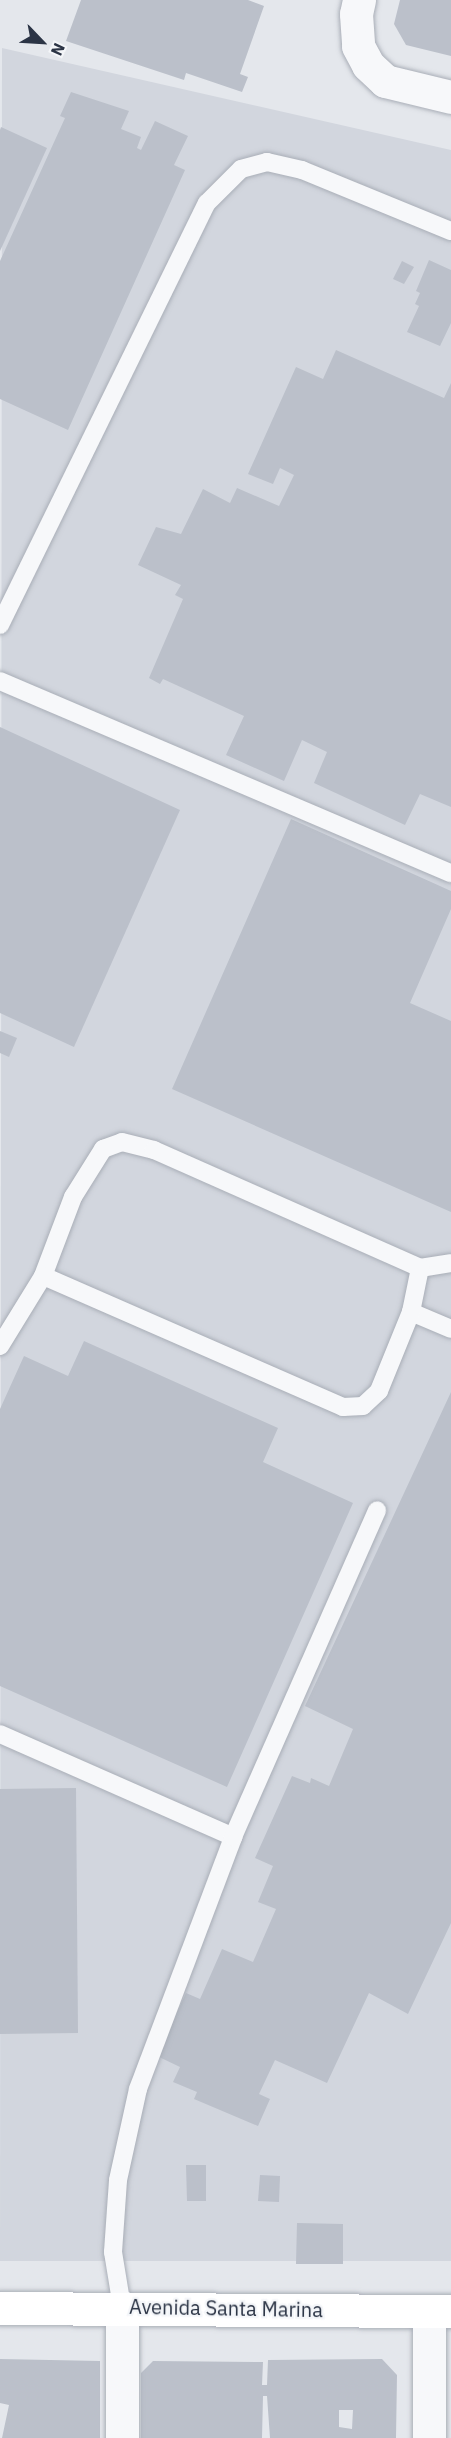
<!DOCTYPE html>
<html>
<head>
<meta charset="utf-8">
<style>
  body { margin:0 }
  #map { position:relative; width:451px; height:2438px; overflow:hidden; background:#e4e7ec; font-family:"IBM Plex Sans",sans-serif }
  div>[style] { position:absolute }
  .built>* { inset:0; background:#d2d6de }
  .building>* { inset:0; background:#bbc0ca }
  .roads { filter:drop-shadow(0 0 2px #a9aeb7) drop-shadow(0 0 2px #a9aeb7) }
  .lane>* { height:18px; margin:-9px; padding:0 9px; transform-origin:9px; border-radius:9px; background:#f7f8fa }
  .street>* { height:33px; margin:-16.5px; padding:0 16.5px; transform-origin:16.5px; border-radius:16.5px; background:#f7f8fa }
  .secondary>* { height:33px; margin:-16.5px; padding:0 16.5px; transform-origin:16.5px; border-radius:16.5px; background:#fff }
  span { translate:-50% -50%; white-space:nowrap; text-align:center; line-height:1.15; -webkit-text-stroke:4.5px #f4f6f9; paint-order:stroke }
  .street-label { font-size:20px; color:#2b3445 }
  .north { position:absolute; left:12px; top:12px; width:60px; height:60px; -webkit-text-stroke:4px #f4f6f9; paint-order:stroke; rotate:115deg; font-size:16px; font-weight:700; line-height:24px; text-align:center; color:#2b3445 }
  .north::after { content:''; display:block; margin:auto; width:21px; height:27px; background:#2b3445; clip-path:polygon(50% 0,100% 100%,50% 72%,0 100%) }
</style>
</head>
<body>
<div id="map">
  <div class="built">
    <i style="clip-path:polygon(2px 48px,451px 150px,451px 2261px,0 2261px)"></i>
  </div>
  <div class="building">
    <i style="clip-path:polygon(81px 0,248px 0,264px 6px,240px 74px,248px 77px,242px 92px,186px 73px,184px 80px,66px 41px)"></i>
    <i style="clip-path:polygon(400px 0,451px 0,451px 56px,406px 45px,394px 24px)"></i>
    <i style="clip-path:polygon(71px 92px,129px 111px,121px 129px,141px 137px,137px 148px,141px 150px,155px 121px,188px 136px,174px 165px,185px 170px,68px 430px,0 399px,0 261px,65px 118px,60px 116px)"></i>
    <i style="clip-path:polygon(1px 127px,47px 148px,0 251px,0 130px)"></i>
    <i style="clip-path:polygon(429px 260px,451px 270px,451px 323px,440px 346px,407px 332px,419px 306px,415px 304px,420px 293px,416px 291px)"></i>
    <i style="clip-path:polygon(402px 261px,414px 267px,404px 284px,393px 279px)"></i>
    <i style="clip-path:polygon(336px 350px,444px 398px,451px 383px,451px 807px,420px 794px,405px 825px,314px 783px,327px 752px,302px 740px,284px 781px,226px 755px,244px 716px,163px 679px,160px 684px,149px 678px,183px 599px,175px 595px,181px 585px,138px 565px,156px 527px,181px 534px,203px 489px,230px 503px,237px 488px,279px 506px,294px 475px,280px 468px,273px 484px,248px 474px,296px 367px,323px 379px)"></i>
    <i style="clip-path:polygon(0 727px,180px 810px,74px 1047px,0 1013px)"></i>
    <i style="clip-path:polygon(291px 819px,451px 891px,451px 909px,410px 1003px,451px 1021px,451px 1212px,172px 1089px)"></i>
    <i style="clip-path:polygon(0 1031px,17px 1038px,9px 1057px,0 1053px)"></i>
    <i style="clip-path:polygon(84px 1341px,278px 1428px,263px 1462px,353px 1503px,227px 1787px,0 1686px,0 1409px,24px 1356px,68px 1376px)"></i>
    <i style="clip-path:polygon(451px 1392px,451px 1923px,408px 2014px,369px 1993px,327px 2083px,275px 2060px,259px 2094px,270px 2099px,258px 2126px,194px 2099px,197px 2092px,173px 2082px,180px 2067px,157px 2056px,186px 1993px,200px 1999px,222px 1949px,253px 1962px,276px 1909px,258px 1902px,273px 1866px,255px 1858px,292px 1776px,310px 1783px,311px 1778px,329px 1786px,353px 1729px,305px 1706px)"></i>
    <i style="clip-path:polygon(76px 1788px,78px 2033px,0 2034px,0 1789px)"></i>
    <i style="clip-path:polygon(186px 2165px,206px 2165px,206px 2201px,187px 2201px)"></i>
    <i style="clip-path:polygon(260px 2175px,280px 2176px,279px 2202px,258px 2201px)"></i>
    <i style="clip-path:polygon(297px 2223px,343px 2224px,343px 2264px,296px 2264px)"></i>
    <i style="clip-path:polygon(0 2359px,100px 2361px,100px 2438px,2px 2438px,9px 2405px,0 2403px)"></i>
    <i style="clip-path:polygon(evenodd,382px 2359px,397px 2375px,396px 2438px,270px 2438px,267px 2396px,263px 2396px,262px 2438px,141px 2438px,141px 2373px,153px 2361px,263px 2362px,262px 2385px,267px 2385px,268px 2360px,382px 2359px,339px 2410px,353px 2410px,352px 2429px,339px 2427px,339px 2410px)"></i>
  </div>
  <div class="roads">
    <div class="lane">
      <i style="left:0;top:625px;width:470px;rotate:-63.9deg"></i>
      <i style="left:207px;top:203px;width:48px;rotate:-45deg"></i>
      <i style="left:241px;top:169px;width:27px;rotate:-15deg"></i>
      <i style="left:267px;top:162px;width:36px;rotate:13deg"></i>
      <i style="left:302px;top:170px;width:161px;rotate:22.3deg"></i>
      <i style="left:0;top:681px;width:490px;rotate:23.1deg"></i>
      <i style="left:420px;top:1268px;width:31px;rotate:-9deg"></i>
      <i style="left:411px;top:1312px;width:43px;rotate:23deg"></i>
      <i style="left:0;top:1346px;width:82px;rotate:-58.4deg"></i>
      <i style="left:43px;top:1276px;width:85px;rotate:-69.2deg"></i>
      <i style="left:73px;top:1197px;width:57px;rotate:-58deg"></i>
      <i style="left:103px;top:1149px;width:20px;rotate:-20deg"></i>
      <i style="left:122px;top:1142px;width:33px;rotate:14deg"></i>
      <i style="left:154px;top:1150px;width:291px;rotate:23.9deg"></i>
      <i style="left:420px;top:1268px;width:45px;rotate:101.6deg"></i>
      <i style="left:411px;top:1312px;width:85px;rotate:112.1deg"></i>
      <i style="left:379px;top:1391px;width:22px;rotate:137deg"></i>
      <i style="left:363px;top:1406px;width:20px;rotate:177deg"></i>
      <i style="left:343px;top:1407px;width:327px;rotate:-156.4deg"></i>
      <i style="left:0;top:1734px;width:255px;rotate:23.8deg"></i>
      <i style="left:122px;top:2307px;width:56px;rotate:-99.3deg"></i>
      <i style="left:113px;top:2252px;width:72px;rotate:-86deg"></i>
      <i style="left:118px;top:2180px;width:93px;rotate:-77.6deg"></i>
      <i style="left:138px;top:2089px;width:269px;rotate:-69.3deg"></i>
      <i style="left:233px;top:1837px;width:357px;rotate:-66.2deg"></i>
    </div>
    <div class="street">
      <i style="left:359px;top:0;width:14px;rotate:102deg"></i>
      <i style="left:356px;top:14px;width:32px;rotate:86deg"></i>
      <i style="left:358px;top:46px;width:21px;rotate:62deg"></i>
      <i style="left:368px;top:65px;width:23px;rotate:43deg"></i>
      <i style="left:385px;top:81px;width:68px;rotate:13.6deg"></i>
      <i style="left:122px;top:2307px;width:131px;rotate:90deg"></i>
      <i style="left:429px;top:2438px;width:127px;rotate:-90deg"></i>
    </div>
    <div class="secondary">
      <i style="left:0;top:2308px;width:451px;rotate:0.4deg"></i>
    </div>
  </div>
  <div class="street-label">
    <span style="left:226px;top:2308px;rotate:1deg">Avenida Santa Marina</span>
  </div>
  <div class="north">N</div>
</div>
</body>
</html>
